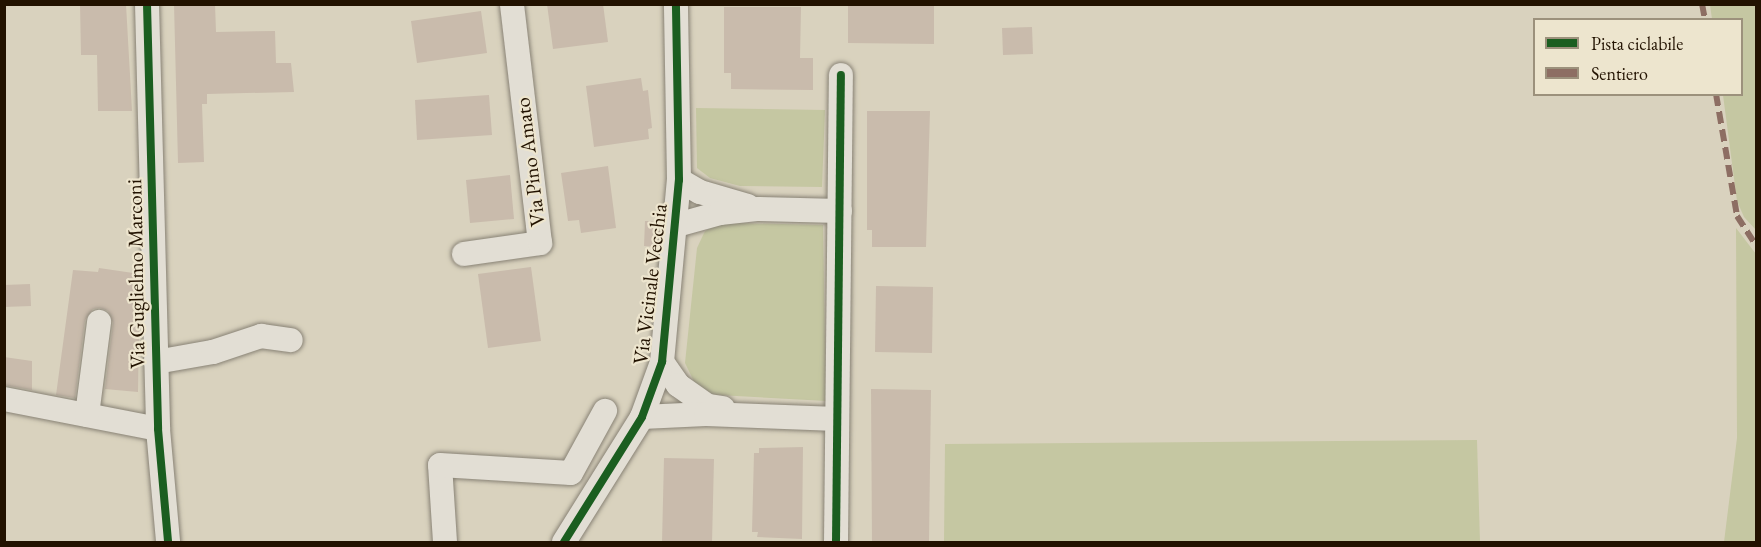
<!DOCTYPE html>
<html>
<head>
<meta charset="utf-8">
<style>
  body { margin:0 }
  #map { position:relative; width:1761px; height:547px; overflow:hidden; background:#d9d2be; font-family:"EB Garamond",serif }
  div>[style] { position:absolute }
  .green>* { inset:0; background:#c5c7a2 }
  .building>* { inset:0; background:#c9bbac }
  .roads { filter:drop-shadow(0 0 2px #888275) drop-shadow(0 0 2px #888275) }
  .minor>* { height:24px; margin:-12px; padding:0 12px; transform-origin:12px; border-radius:12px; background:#e2ded4 }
  .quiet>* { height:6px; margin-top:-3px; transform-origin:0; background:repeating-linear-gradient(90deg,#8d6e63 0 12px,transparent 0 18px) }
  .cycleway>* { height:8px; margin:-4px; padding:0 4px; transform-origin:4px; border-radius:4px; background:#1b5e20 }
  span { translate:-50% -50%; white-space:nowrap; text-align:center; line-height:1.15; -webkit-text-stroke:4.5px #ede5ce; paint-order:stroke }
  .street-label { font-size:21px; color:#221200 }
  .frame { position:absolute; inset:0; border:6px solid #221200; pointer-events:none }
  .legend { position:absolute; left:1533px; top:18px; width:210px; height:78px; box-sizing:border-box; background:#ede5ce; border:2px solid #9c917c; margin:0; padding:8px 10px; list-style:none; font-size:18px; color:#221200 }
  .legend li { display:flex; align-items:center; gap:12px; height:30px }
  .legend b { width:30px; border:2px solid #9c917c }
</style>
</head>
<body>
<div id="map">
  <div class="green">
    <i style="clip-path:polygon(1710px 5px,1756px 5px,1756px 230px,1744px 217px,1737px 201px,1723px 95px,1742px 94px,1742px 20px,1712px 19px)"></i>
    <i style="clip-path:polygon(696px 108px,825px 110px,822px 187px,740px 186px,710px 178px,697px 168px)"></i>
    <i style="clip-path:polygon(736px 223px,823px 225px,826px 401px,700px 394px,685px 363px,697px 248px,705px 231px,719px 224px)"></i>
    <i style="clip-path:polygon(1736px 228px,1756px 254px,1756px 542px,1724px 542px,1737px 438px)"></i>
    <i style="clip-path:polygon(1477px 440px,1480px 542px,944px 542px,945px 444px)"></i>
  </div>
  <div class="building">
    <i style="clip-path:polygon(80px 4px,126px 4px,132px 111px,98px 111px,97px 55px,81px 55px)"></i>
    <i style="clip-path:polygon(174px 4px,215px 4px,216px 32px,275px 31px,276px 63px,291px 63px,294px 92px,207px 94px,207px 104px,202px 104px,204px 162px,178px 163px)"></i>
    <i style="clip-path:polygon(547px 4px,603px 4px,608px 42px,553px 49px)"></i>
    <i style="clip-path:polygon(848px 4px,934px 4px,934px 44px,848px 43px)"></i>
    <i style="clip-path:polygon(724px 7px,801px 7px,800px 58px,813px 58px,813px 90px,731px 89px,731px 73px,724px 73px)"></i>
    <i style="clip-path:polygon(481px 11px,487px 53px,417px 63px,411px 21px)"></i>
    <i style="clip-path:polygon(1032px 27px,1033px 54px,1003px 55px,1002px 28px)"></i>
    <i style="clip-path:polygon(641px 78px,643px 91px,648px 90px,652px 128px,648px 129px,649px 139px,594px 147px,586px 86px)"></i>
    <i style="clip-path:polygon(489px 95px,492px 135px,417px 140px,415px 100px)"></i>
    <i style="clip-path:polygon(867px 111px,930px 111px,926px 247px,872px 247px,872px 230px,867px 230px)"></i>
    <i style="clip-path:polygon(608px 166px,616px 228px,581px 233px,579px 220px,568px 221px,561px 173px)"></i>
    <i style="clip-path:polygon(510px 175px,514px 219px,470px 223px,466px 180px)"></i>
    <i style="clip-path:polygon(645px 221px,661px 221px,658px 247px,644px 246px)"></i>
    <i style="clip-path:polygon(531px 267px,541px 341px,488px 348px,478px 274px)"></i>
    <i style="clip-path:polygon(99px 268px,140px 274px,138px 392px,105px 389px,113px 323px,108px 311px,100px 308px,93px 309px,85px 320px,75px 398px,56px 395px,73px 270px,98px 272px)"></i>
    <i style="clip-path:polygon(30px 284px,31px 306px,4px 307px,4px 285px)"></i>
    <i style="clip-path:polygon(876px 286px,933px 287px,932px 353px,875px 352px)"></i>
    <i style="clip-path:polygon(4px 357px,32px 361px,32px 390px,4px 385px)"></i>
    <i style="clip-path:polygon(871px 389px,931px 390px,929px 543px,872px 543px)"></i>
    <i style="clip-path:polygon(803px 447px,802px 539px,757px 537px,758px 532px,752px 532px,754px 453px,759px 453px,759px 448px)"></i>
    <i style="clip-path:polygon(664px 458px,714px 459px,712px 543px,662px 543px)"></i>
  </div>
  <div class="roads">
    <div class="minor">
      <i style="left:147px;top:4px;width:425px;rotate:88.5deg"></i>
      <i style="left:158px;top:429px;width:113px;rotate:84.9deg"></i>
      <i style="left:679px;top:180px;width:24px;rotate:30deg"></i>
      <i style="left:700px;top:192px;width:50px;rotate:16.3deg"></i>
      <i style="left:677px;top:225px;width:45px;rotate:-15.6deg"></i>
      <i style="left:720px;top:213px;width:39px;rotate:-6deg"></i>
      <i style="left:759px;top:209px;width:81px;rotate:1.4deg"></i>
      <i style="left:464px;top:254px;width:77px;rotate:-8.2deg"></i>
      <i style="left:540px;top:243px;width:241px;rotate:-96.7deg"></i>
      <i style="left:156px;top:362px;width:58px;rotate:-10deg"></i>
      <i style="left:213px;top:352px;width:51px;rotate:-18.4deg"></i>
      <i style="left:261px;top:336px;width:30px;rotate:8deg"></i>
      <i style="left:662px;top:362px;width:28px;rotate:55deg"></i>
      <i style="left:678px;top:385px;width:37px;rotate:35deg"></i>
      <i style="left:708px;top:406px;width:15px;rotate:8deg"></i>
      <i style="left:4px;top:399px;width:157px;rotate:11deg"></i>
      <i style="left:87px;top:415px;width:94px;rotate:-82.6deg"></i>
      <i style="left:642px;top:417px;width:64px;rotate:-2.7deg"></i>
      <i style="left:706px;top:414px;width:131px;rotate:2.2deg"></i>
      <i style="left:445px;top:542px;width:77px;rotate:-93.7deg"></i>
      <i style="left:440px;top:465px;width:131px;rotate:3.5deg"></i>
      <i style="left:571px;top:473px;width:71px;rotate:-61.3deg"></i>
      <i style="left:564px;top:542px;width:147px;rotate:-58deg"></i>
      <i style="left:642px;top:417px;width:59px;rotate:-70deg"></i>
      <i style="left:662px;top:362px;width:183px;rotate:-84.7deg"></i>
      <i style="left:679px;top:180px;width:176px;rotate:-91deg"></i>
      <i style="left:836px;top:542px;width:467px;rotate:-89.4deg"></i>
    </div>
  </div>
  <div class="quiet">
    <i style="left:1702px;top:4px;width:16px;rotate:79deg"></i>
    <i style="left:1716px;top:94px;width:124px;rotate:80.2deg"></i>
    <i style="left:1737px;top:216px;width:35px;rotate:57deg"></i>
  </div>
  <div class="cycleway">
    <i style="left:147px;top:4px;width:425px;rotate:88.5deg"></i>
    <i style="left:158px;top:429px;width:113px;rotate:84.9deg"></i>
    <i style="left:564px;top:542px;width:147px;rotate:-58deg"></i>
    <i style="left:642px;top:417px;width:59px;rotate:-70deg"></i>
    <i style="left:662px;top:362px;width:183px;rotate:-84.7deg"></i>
    <i style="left:679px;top:180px;width:176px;rotate:-91deg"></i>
    <i style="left:836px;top:542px;width:467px;rotate:-89.4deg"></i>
  </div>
  <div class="street-label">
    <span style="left:530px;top:162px;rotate:-97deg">Via Pino Amato</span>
    <span style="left:136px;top:274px;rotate:-91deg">Via Guglielmo Marconi</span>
    <span style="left:650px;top:284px;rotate:-83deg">Via Vicinale Vecchia</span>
  </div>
  <div class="frame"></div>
  <ul class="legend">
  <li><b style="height:8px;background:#1b5e20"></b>Pista ciclabile</li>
  <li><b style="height:8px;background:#8d6e63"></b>Sentiero</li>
  </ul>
</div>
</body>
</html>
